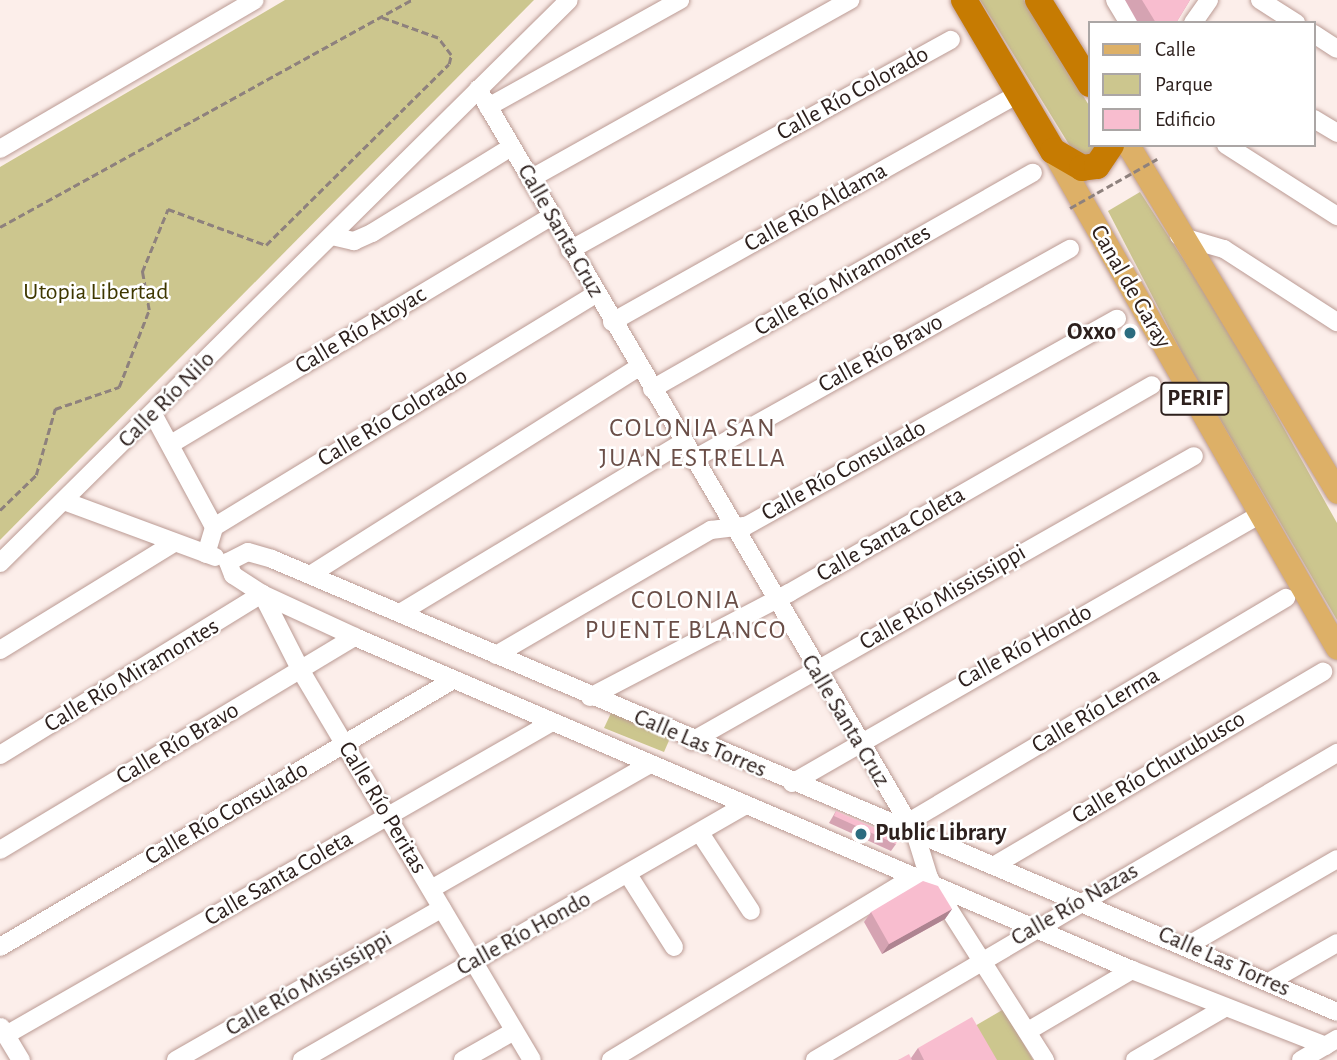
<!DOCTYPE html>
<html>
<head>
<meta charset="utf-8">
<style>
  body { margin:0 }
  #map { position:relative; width:1337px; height:1060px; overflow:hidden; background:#fceeea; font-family:"Alegreya Sans",sans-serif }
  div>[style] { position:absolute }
  .green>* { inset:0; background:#ccc68e }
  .path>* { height:2.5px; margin-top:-1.25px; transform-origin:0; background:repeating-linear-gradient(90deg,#8e817d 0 7px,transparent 0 10.5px) }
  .roads { filter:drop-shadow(0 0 2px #bb9b94) drop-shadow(0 0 2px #bb9b94) }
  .minor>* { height:18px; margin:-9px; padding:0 9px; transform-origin:9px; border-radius:9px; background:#fff }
  .major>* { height:23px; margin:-11.5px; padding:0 11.5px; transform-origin:11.5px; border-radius:11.5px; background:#ddb067 }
  .highway>* { height:26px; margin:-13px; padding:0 13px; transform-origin:13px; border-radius:13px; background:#c67b02 }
  .path-bridge>* { height:2.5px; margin-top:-1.25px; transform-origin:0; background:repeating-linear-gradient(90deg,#8e817d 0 7px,transparent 0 10.5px) }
  .wall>* { inset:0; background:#d5a3b2 }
  .shaded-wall>* { inset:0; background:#ae8491 }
  .building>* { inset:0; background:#f8bdcf }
  .dots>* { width:19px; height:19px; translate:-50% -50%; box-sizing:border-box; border:4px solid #fff; border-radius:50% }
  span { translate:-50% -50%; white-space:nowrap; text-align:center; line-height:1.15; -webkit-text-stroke:5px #fff; paint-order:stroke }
  .shield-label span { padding:2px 5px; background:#fff; border:2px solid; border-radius:5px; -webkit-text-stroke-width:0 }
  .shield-label { font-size:23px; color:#2d201d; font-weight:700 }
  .street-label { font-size:24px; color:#2d201d }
  .park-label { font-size:24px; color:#3e3700 }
  .poi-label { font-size:24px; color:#2d201d; font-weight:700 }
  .right { translate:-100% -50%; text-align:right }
  .left { translate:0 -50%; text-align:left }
  .neighbourhood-label { font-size:26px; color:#6a4e47; letter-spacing:2px }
  .legend { position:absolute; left:1088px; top:21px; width:228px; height:126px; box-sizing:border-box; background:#fff; border:2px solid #aba6a5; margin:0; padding:9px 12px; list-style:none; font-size:21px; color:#2d201d }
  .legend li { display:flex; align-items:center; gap:14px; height:35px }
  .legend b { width:35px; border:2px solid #aba6a5 }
</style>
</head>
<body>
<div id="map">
  <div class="green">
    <i style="clip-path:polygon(285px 0,534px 0,0 540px,0 167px)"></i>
    <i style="clip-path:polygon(980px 0,1024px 0,1090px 107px,1090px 145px,1103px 145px,1093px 157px,1073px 151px)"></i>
    <i style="clip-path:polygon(1140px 192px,1230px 332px,1337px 523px,1337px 620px,1186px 361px,1108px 211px)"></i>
    <i style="clip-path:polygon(612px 711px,671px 736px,664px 752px,604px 728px)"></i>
    <i style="clip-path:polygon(1004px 1009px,1033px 1060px,985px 1060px,968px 1030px)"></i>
  </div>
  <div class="path">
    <i style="left:0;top:227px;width:470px;rotate:-28.9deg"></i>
    <i style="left:0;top:510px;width:50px;rotate:-44.2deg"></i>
    <i style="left:36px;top:475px;width:69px;rotate:-73.9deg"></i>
    <i style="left:55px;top:409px;width:68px;rotate:-19deg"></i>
    <i style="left:119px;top:387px;width:83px;rotate:-68.7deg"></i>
    <i style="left:149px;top:310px;width:39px;rotate:-100deg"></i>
    <i style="left:142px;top:272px;width:68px;rotate:-67.6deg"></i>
    <i style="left:168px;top:209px;width:104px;rotate:20.2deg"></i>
    <i style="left:266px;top:245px;width:257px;rotate:-44.7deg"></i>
    <i style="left:449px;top:64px;width:9px;rotate:-77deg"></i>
    <i style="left:451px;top:55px;width:21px;rotate:-127deg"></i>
    <i style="left:438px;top:38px;width:62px;rotate:-160.1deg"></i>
  </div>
  <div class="roads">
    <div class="minor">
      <i style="left:1115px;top:0;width:27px;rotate:59deg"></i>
      <i style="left:1260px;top:0;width:43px;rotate:32.6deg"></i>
      <i style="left:1193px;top:23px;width:28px;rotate:-55deg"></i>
      <i style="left:1314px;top:34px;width:27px;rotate:33deg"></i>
      <i style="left:478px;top:89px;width:866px;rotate:59.61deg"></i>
      <i style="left:916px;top:836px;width:44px;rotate:72.8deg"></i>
      <i style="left:929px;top:878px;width:216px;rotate:57.5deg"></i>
      <i style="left:488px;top:107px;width:220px;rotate:-29.1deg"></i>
      <i style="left:1314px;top:119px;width:27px;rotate:31deg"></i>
      <i style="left:1226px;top:145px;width:132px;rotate:32.6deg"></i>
      <i style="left:0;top:149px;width:295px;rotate:-30.3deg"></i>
      <i style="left:530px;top:179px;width:367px;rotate:-29.2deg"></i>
      <i style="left:332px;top:236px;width:23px;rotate:13deg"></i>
      <i style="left:354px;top:241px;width:20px;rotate:-24deg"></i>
      <i style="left:372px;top:233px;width:163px;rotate:-31.7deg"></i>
      <i style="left:1179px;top:236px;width:47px;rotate:16.1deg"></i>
      <i style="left:1224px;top:249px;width:135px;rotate:32.9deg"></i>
      <i style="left:570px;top:250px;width:435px;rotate:-28.9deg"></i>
      <i style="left:612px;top:322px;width:468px;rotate:-29.3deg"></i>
      <i style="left:652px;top:389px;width:438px;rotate:-29.6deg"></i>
      <i style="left:153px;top:414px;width:128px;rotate:61.6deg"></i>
      <i style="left:171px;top:444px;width:443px;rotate:-30.9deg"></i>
      <i style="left:692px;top:460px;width:433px;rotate:-29.2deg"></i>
      <i style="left:64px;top:501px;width:161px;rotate:20.3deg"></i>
      <i style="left:206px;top:554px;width:28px;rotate:-73deg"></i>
      <i style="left:214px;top:527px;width:447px;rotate:-31.4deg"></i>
      <i style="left:228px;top:562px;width:22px;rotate:-27deg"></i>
      <i style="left:248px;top:552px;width:25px;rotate:16deg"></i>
      <i style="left:272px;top:559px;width:1157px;rotate:23.04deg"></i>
      <i style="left:228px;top:562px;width:14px;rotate:69deg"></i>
      <i style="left:233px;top:575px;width:35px;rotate:33deg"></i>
      <i style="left:262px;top:594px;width:102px;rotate:24.8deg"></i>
      <i style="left:355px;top:637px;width:845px;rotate:23.2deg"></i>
      <i style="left:1132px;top:970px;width:208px;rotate:21.4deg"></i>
      <i style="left:0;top:563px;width:800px;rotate:-44.7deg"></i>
      <i style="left:310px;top:575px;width:389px;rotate:-32.3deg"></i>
      <i style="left:262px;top:594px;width:86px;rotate:63.1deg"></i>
      <i style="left:301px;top:671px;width:452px;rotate:59.3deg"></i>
      <i style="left:400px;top:613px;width:329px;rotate:-31.1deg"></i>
      <i style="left:0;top:650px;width:202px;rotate:-31.6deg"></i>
      <i style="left:496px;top:655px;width:249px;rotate:-30.2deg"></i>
      <i style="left:711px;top:530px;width:35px;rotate:-7deg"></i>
      <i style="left:746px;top:526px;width:425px;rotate:-29.2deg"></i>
      <i style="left:590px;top:697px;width:225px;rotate:-27.6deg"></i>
      <i style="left:789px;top:593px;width:418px;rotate:-29.8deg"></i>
      <i style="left:692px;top:741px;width:577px;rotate:-29.58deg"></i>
      <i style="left:0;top:755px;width:308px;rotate:-31.6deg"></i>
      <i style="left:792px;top:783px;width:541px;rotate:-29.84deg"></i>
      <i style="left:907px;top:823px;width:441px;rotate:-30.7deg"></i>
      <i style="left:700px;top:833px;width:93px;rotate:56.8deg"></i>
      <i style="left:0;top:850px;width:414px;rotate:-31deg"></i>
      <i style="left:995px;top:865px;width:381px;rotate:-30.5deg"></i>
      <i style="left:629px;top:876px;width:84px;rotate:57.6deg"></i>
      <i style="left:431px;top:889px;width:250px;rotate:-29.7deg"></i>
      <i style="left:1187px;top:946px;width:173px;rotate:-30.1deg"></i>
      <i style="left:0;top:947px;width:526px;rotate:-30.52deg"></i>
      <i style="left:1269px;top:982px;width:78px;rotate:-29.8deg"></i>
      <i style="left:1px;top:1027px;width:39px;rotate:59deg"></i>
      <i style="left:1028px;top:1031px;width:121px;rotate:-30.4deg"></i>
      <i style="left:6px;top:1035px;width:629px;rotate:-29.82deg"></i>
      <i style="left:176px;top:1060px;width:306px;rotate:-29.7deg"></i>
      <i style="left:302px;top:1060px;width:510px;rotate:-29.88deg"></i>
      <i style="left:463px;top:1060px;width:59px;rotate:-29.6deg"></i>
      <i style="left:611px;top:1060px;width:340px;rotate:-31.2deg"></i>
      <i style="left:902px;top:884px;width:28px;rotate:-13deg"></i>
      <i style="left:815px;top:1060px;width:606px;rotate:-30.46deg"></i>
      <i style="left:1135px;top:1060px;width:105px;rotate:-30.2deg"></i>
      <i style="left:1301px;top:1060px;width:42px;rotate:-30.3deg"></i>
    </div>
    <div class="major">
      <i style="left:1128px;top:145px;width:405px;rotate:58.9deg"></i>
      <i style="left:1053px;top:151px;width:572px;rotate:60.26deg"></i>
    </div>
    <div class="highway">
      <i style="left:964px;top:0;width:175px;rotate:59.5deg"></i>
      <i style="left:1053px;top:151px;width:34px;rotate:30deg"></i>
      <i style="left:1082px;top:168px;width:15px;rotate:-8deg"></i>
      <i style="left:1097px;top:166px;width:25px;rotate:-56deg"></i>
      <i style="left:1038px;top:0;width:99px;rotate:58.2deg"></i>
    </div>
  </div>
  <div class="path-bridge">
    <i style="left:1070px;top:208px;width:100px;rotate:-29.4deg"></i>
  </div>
  <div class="wall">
    <i style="clip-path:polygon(1125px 0,1190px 0,1176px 23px,1138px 23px)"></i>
    <i style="clip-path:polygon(836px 811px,896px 844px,891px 851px,829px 823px)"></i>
    <i style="clip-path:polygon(952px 909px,945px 919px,882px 954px,864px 922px,871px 912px)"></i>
    <i style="clip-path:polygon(918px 1048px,997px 1060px,898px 1060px,911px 1058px)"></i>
  </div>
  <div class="shaded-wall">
    <i style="clip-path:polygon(952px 909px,945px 919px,882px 954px,889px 944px)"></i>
  </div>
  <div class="building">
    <i style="clip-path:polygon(1142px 0,1190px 0,1176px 23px,1156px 23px)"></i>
    <i style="clip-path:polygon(836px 811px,898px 838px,896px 844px,834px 816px)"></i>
    <i style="clip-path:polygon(923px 881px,938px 886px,952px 909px,889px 944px,871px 912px)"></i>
    <i style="clip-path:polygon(972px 1017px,997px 1060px,924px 1060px,918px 1048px)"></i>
    <i style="clip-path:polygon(909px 1054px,912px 1060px,898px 1060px)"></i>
  </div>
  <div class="dots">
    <i style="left:1130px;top:333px;background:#2b6c7f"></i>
    <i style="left:861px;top:834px;background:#2b6c7f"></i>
  </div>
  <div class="shield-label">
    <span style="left:1195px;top:399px">PERIF</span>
  </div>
  <div class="street-label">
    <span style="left:853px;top:94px;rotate:-29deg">Calle Río Colorado</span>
    <span style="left:816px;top:208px;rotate:-29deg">Calle Río Aldama</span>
    <span style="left:560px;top:231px;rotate:60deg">Calle Santa Cruz</span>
    <span style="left:843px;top:281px;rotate:-30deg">Calle Río Miramontes</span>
    <span style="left:1130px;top:287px;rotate:60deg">Canal de Garay</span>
    <span style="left:361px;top:331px;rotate:-31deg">Calle Río Atoyac</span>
    <span style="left:881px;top:354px;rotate:-29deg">Calle Río Bravo</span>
    <span style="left:167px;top:400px;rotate:-45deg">Calle Río Nilo</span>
    <span style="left:393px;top:418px;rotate:-31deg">Calle Río Colorado</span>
    <span style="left:844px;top:471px;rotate:-29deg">Calle Río Consulado</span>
    <span style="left:891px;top:535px;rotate:-30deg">Calle Santa Coleta</span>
    <span style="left:943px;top:598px;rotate:-30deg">Calle Río Mississippi</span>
    <span style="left:1025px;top:647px;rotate:-29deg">Calle Río Hondo</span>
    <span style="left:132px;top:676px;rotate:-31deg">Calle Río Miramontes</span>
    <span style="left:1096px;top:711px;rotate:-31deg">Calle Río Lerma</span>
    <span style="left:845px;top:721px;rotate:59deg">Calle Santa Cruz</span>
    <span style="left:178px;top:744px;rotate:-31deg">Calle Río Bravo</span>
    <span style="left:700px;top:744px;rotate:23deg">Calle Las Torres</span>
    <span style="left:1159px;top:768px;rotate:-31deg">Calle Río Churubusco</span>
    <span style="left:382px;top:808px;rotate:59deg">Calle Río Peritas</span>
    <span style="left:227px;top:814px;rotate:-30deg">Calle Río Consulado</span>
    <span style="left:279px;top:879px;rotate:-30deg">Calle Santa Coleta</span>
    <span style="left:1075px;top:905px;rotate:-30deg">Calle Río Nazas</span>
    <span style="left:524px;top:934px;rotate:-29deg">Calle Río Hondo</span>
    <span style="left:1224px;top:962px;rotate:24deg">Calle Las Torres</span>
    <span style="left:309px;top:984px;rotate:-30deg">Calle Río Mississippi</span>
  </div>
  <div class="park-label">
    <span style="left:96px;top:293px">Utopia Libertad</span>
  </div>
  <div class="poi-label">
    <span class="right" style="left:1116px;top:333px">Oxxo</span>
    <span class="left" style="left:875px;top:834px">Public Library</span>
  </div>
  <div class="neighbourhood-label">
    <span style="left:693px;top:444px">COLONIA SAN<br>JUAN ESTRELLA</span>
    <span style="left:686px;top:616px">COLONIA<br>PUENTE BLANCO</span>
  </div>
  <ul class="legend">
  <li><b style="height:9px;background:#ddb067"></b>Calle</li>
  <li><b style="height:19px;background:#ccc68e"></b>Parque</li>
  <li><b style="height:19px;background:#f8bdcf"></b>Edificio</li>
  </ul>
</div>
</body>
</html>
